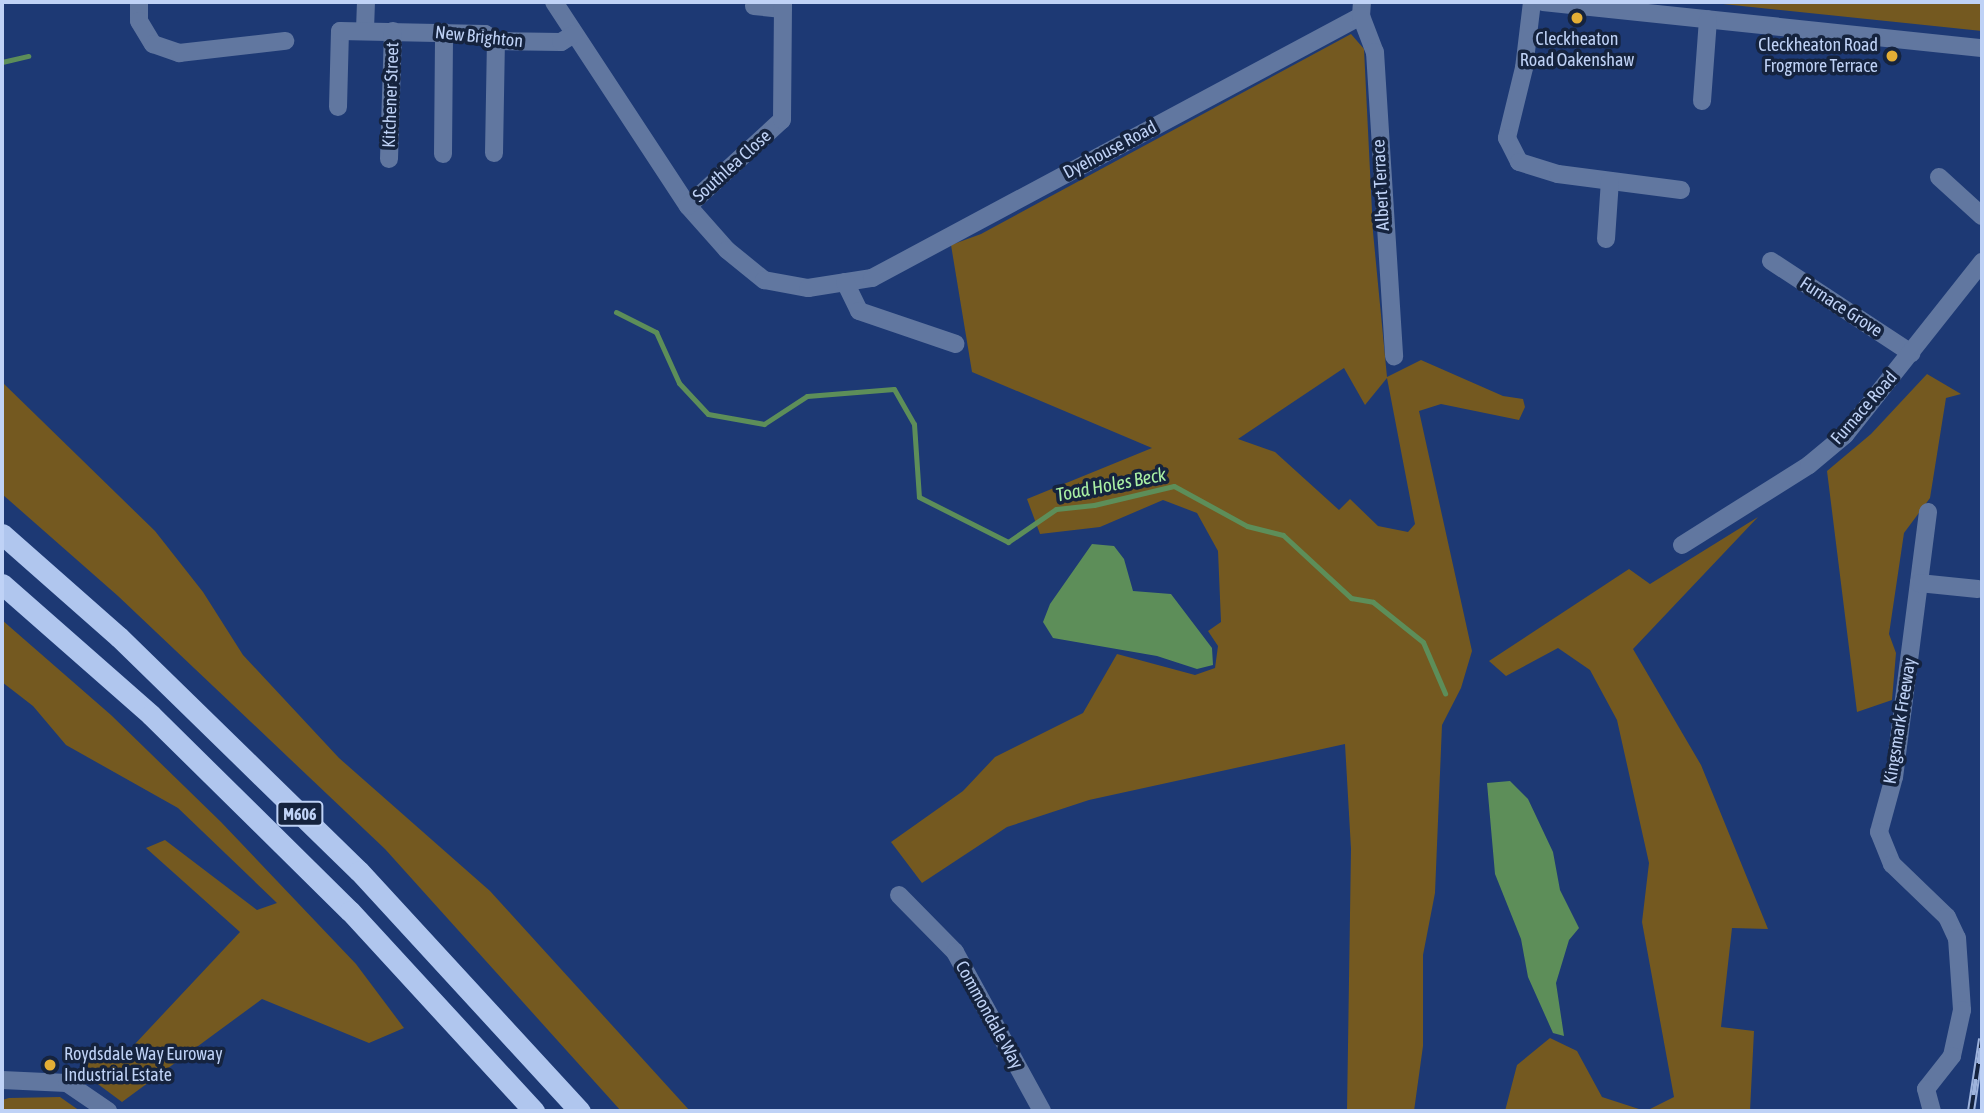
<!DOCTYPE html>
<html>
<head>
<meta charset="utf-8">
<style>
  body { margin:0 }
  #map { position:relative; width:1984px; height:1113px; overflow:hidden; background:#1d3974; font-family:"Asap Condensed",sans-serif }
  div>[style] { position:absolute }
  .green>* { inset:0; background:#745920 }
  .water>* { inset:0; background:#5d8e59 }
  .stream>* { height:5px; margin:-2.5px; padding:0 2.5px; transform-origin:2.5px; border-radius:2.5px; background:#5d8e59 }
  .minor>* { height:18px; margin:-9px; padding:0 9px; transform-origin:9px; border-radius:9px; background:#6177a0 }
  .highway>* { height:21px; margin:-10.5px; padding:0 10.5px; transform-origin:10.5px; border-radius:10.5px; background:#b0c6ee }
  .rail>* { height:8px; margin-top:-4px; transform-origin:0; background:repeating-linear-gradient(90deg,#15233e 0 16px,#9eb3dc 0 32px); box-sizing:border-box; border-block:2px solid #9eb3dc }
  .dots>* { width:19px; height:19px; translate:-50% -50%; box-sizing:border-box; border:4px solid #15233e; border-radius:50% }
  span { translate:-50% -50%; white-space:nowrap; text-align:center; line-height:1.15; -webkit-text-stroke:7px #15233e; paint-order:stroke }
  .shield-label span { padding:2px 5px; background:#15233e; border:2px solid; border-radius:5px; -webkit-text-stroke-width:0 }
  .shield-label { font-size:16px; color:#bfd2f6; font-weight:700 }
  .street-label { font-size:18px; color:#bfd2f6 }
  .poi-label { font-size:18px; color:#bfd2f6 }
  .right { translate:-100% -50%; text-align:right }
  .left { translate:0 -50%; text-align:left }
  .water-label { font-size:19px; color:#a9f0a4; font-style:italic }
  .frame { position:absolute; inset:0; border:4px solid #bfd2f6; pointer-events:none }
</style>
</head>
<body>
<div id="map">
  <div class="green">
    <i style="clip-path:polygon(1704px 2px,1982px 2px,1982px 31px,1915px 24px)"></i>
    <i style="clip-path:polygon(evenodd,1351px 34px,1364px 49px,1373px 232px,1387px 377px,1421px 360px,1503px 396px,1523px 399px,1525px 407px,1519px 420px,1441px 404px,1419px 411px,1472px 651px,1461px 688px,1442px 725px,1435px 893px,1423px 955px,1423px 1046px,1414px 1111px,1347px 1111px,1351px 849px,1345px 744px,1089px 800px,1007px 827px,922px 883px,891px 842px,963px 791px,995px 757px,1083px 713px,1117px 654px,1195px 675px,1215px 668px,1218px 646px,1208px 631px,1221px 622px,1218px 551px,1197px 513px,1163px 500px,1100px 527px,1040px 534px,1027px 499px,1152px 448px,972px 372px,951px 245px,981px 234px,1351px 34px,1344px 368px,1365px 405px,1387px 378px,1415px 524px,1408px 532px,1378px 526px,1350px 499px,1339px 510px,1275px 452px,1238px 439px,1344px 368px)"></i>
    <i style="clip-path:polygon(1927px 374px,1961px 394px,1946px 398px,1930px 498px,1904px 533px,1889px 634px,1896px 653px,1892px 700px,1857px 712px,1827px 471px,1871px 434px)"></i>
    <i style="clip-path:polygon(2px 382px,155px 531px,203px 592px,243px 655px,339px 758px,490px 891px,690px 1111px,621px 1111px,385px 849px,118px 596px,2px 494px)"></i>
    <i style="clip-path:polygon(1758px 517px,1633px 649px,1701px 765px,1768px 929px,1732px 928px,1721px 1027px,1754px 1031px,1750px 1111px,1646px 1111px,1674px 1097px,1642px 922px,1649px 863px,1617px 720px,1590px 670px,1558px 648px,1506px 676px,1489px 661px,1629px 569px,1650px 584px)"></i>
    <i style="clip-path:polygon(2px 620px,111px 715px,221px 822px,356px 964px,404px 1028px,369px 1043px,262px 999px,122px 1102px,79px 1070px,91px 1059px,119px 1061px,240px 932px,146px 848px,165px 840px,257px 910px,277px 903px,178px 808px,66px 745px,33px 706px,2px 682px)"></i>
    <i style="clip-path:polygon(1550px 1038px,1577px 1051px,1602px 1097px,1645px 1111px,1505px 1111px,1517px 1065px)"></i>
    <i style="clip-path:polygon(60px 1097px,80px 1111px,2px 1111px,2px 1100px,9px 1098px)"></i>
  </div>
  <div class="water">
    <i style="clip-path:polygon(1092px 544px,1114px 546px,1124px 559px,1133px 591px,1171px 594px,1212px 648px,1213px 665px,1197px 669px,1157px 656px,1053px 638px,1043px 622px,1050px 604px)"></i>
    <i style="clip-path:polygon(1510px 781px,1528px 799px,1553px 852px,1560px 890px,1579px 928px,1569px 940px,1556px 983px,1564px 1036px,1553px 1033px,1528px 977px,1521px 939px,1495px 874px,1487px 783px)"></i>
  </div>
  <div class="stream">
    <i style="left:2px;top:62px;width:27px;rotate:-13deg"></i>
    <i style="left:616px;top:312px;width:45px;rotate:26.6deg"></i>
    <i style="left:656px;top:332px;width:56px;rotate:65.7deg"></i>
    <i style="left:679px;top:383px;width:42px;rotate:46.9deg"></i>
    <i style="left:708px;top:414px;width:57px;rotate:10.1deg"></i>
    <i style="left:764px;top:424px;width:51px;rotate:-33.1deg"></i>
    <i style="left:807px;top:396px;width:87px;rotate:-4.6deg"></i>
    <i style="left:894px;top:389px;width:40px;rotate:60.3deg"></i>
    <i style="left:914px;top:424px;width:73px;rotate:86.1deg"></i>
    <i style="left:919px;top:497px;width:100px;rotate:26.8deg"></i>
    <i style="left:1008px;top:542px;width:58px;rotate:-34.5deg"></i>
    <i style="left:1056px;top:509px;width:38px;rotate:-6deg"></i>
    <i style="left:1094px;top:505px;width:82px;rotate:-13.4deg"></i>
    <i style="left:1174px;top:486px;width:83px;rotate:28.7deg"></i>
    <i style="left:1247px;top:526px;width:37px;rotate:14deg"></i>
    <i style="left:1283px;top:535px;width:93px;rotate:42.8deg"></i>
    <i style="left:1351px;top:598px;width:22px;rotate:10deg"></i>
    <i style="left:1373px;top:602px;width:64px;rotate:38.7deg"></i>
    <i style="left:1423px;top:642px;width:56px;rotate:66.7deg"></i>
  </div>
  <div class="minor">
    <i style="left:139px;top:2px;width:19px;rotate:90deg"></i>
    <i style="left:139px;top:21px;width:27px;rotate:59deg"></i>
    <i style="left:153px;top:44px;width:28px;rotate:19deg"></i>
    <i style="left:179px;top:53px;width:107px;rotate:-6.5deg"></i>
    <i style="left:554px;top:2px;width:244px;rotate:56.7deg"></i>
    <i style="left:688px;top:206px;width:59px;rotate:48.4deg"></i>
    <i style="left:727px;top:250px;width:48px;rotate:39deg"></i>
    <i style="left:764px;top:280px;width:45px;rotate:10.3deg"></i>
    <i style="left:808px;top:288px;width:65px;rotate:-8.9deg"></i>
    <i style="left:872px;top:278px;width:555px;rotate:-28.18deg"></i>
    <i style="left:1361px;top:16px;width:14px;rotate:-86deg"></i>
    <i style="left:1532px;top:2px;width:66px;rotate:96.9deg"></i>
    <i style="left:1524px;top:68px;width:72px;rotate:103.7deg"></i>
    <i style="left:1507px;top:138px;width:27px;rotate:63deg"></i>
    <i style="left:1519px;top:162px;width:41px;rotate:17.1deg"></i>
    <i style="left:1558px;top:174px;width:124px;rotate:7.4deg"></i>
    <i style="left:1543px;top:2px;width:441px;rotate:6deg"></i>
    <i style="left:754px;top:6px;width:29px;rotate:6deg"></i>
    <i style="left:1361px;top:16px;width:39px;rotate:69deg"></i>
    <i style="left:1375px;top:52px;width:305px;rotate:86.4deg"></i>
    <i style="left:365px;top:30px;width:28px;rotate:-88deg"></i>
    <i style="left:1702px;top:101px;width:82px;rotate:-85.8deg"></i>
    <i style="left:338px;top:107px;width:76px;rotate:-88.5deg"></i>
    <i style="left:340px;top:31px;width:145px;rotate:1.2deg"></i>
    <i style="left:485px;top:34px;width:13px;rotate:32deg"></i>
    <i style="left:496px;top:41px;width:65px;rotate:0.9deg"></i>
    <i style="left:561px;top:42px;width:15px;rotate:-32deg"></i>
    <i style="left:494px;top:153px;width:112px;rotate:-89deg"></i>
    <i style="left:443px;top:154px;width:122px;rotate:-89.5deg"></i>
    <i style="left:389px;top:159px;width:128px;rotate:-88.2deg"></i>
    <i style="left:1939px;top:177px;width:58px;rotate:42.2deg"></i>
    <i style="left:688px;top:206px;width:127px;rotate:-42.5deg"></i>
    <i style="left:782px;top:120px;width:118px;rotate:-89.5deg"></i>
    <i style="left:1606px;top:239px;width:58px;rotate:-86.1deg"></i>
    <i style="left:1771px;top:261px;width:168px;rotate:33.3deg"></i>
    <i style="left:845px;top:282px;width:32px;rotate:64deg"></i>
    <i style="left:859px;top:311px;width:102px;rotate:18.8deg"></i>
    <i style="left:1928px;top:512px;width:267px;rotate:97.3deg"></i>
    <i style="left:1894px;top:777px;width:57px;rotate:105.3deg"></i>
    <i style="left:1879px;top:832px;width:35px;rotate:68deg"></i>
    <i style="left:1892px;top:864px;width:76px;rotate:43.9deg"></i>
    <i style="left:1947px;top:917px;width:23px;rotate:65deg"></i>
    <i style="left:1957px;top:938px;width:72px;rotate:86deg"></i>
    <i style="left:1962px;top:1010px;width:47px;rotate:102.3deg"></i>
    <i style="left:1952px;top:1056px;width:42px;rotate:128.2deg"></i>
    <i style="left:1926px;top:1089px;width:23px;rotate:75deg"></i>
    <i style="left:1682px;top:545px;width:150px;rotate:-32.2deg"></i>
    <i style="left:1809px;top:465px;width:47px;rotate:-39.8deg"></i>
    <i style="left:1845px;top:435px;width:221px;rotate:-51.6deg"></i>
    <i style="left:1919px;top:583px;width:59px;rotate:5.8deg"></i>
    <i style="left:899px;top:895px;width:80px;rotate:45.5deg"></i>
    <i style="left:955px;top:952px;width:181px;rotate:61.3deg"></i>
    <i style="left:2px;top:1080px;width:65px;rotate:2.6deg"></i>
    <i style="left:67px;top:1083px;width:50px;rotate:34.3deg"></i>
  </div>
  <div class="highway">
    <i style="left:2px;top:534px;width:156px;rotate:41.4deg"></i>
    <i style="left:119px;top:637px;width:335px;rotate:44.3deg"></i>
    <i style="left:359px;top:871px;width:326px;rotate:47.4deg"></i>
    <i style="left:2px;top:584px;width:198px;rotate:41.3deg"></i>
    <i style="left:151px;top:715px;width:279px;rotate:44.6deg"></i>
    <i style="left:350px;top:911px;width:272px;rotate:47.4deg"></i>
  </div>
  <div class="rail">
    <i style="left:1971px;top:1111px;width:73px;rotate:-81.3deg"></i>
  </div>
  <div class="dots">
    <i style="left:1577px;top:18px;background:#e4ae35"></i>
    <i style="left:1892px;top:56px;background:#e4ae35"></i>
    <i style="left:50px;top:1065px;background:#e4ae35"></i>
  </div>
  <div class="shield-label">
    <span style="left:300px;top:814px">M606</span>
  </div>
  <div class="street-label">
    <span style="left:479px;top:37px;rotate:6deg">New Brighton</span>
    <span style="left:391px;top:95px;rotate:-88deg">Kitchener Street</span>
    <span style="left:1110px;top:150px;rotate:-28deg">Dyehouse Road</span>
    <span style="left:732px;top:166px;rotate:-42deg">Southlea Close</span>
    <span style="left:1381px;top:185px;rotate:-93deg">Albert Terrace</span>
    <span style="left:1841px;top:307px;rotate:33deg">Furnace Grove</span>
    <span style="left:1864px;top:408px;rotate:-49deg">Furnace Road</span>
    <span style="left:1900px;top:721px;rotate:-81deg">Kingsmark Freeway</span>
    <span style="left:989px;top:1015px;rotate:61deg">Commondale Way</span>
  </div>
  <div class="poi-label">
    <span style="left:1577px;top:50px">Cleckheaton<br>Road Oakenshaw</span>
    <span class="right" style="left:1878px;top:56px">Cleckheaton Road<br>Frogmore Terrace</span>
    <span class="left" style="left:64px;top:1065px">Roydsdale Way Euroway<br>Industrial Estate</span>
  </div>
  <div class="water-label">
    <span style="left:1111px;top:485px;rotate:-11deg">Toad Holes Beck</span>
  </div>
  <div class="frame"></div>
</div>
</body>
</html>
